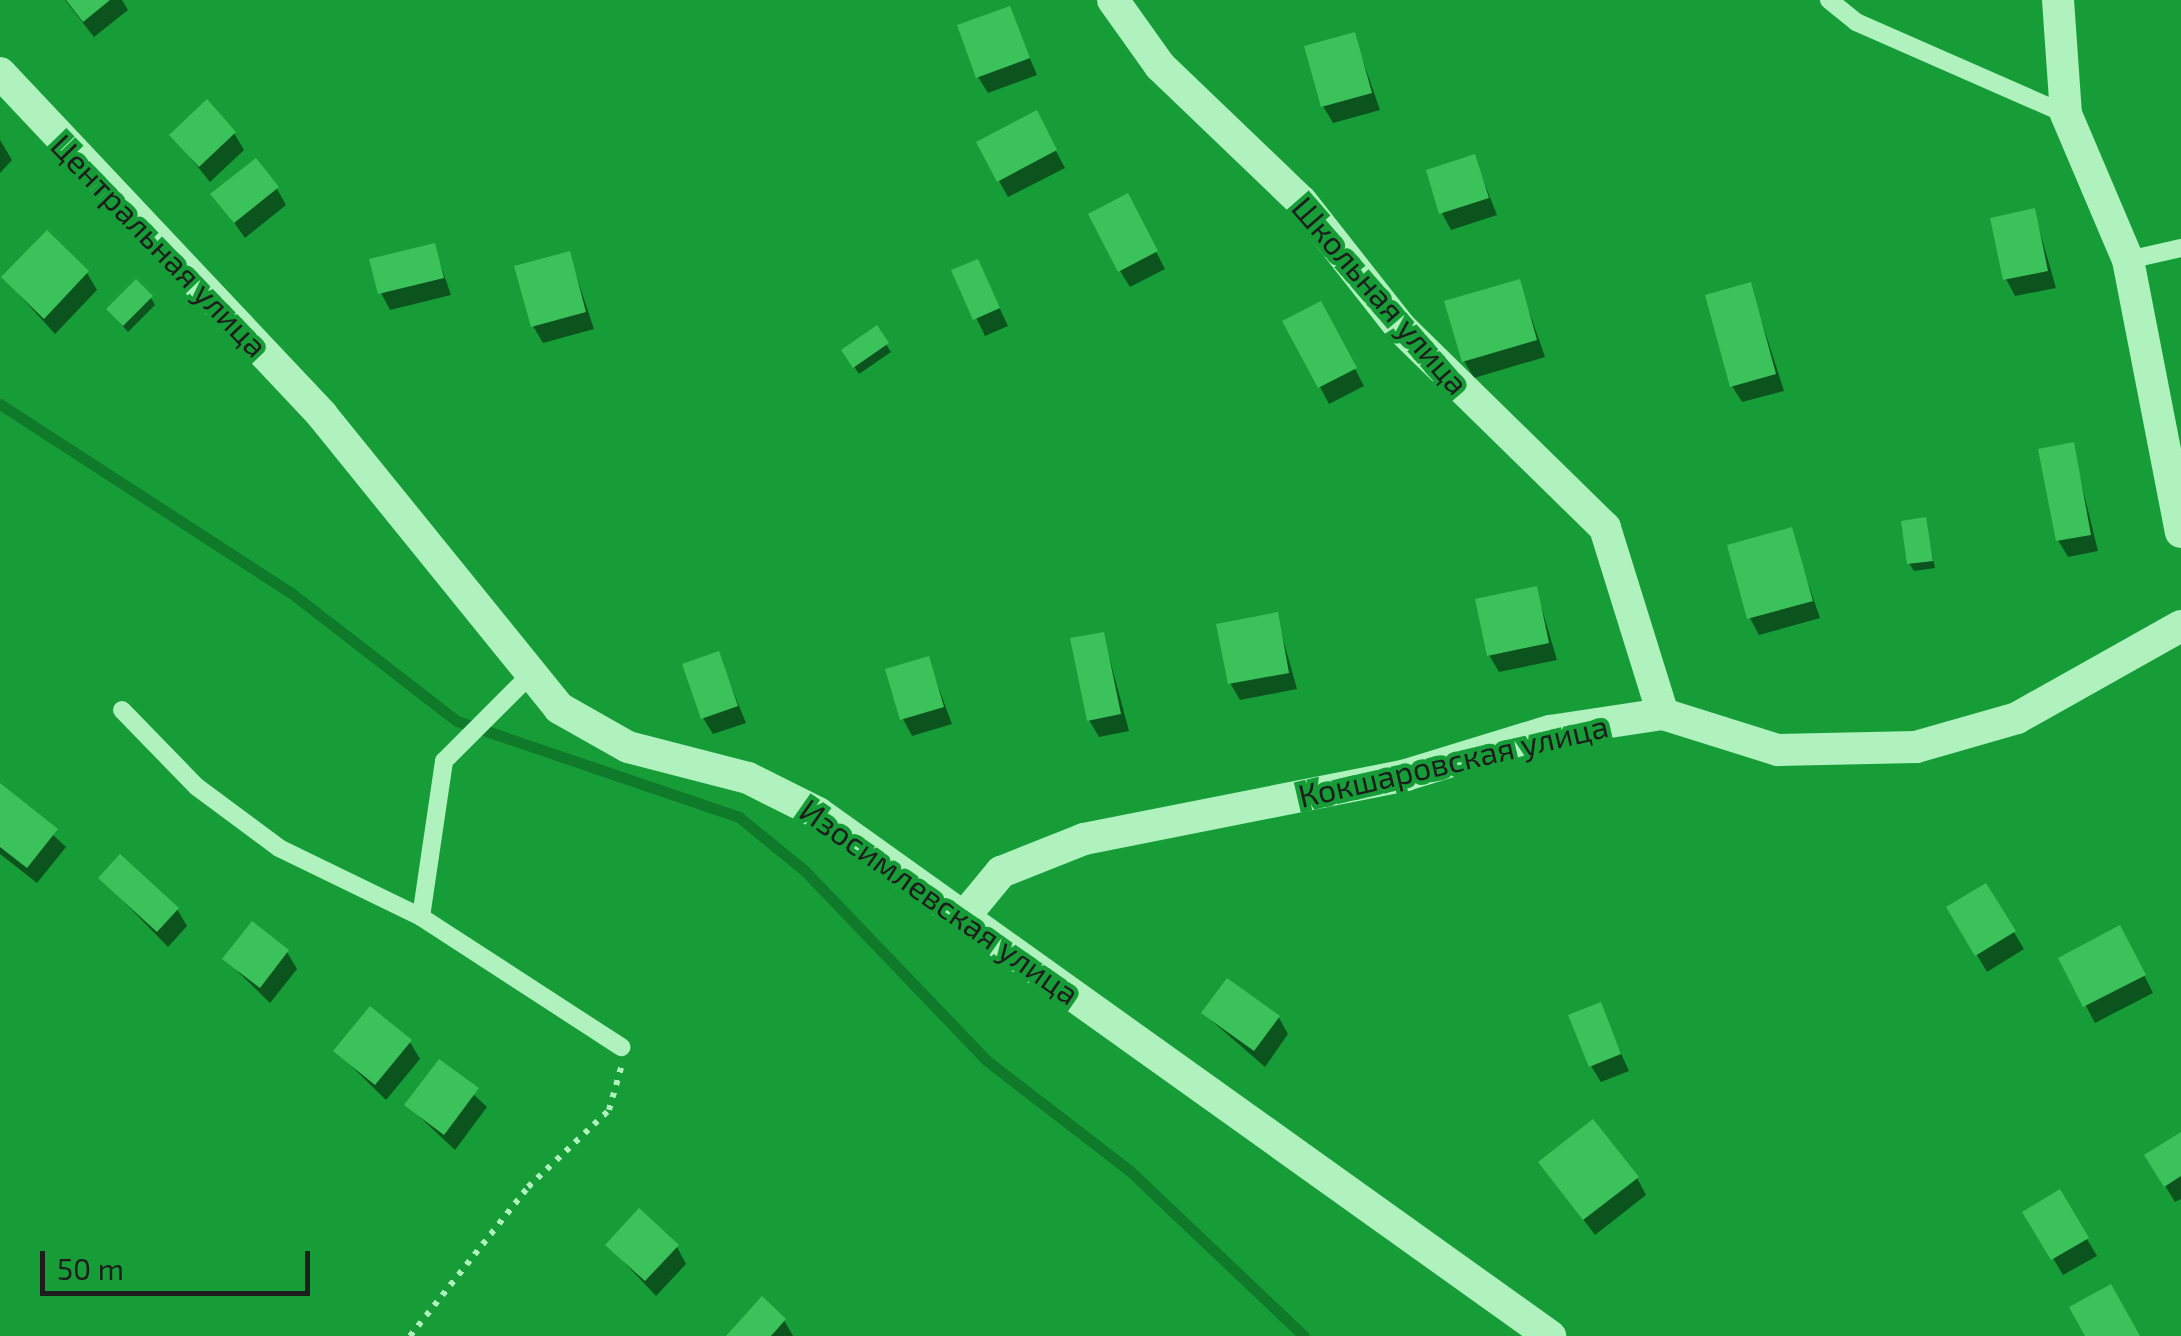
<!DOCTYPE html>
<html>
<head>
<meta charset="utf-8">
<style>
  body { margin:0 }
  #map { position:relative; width:2181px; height:1336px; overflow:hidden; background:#179d37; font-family:"Exo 2",sans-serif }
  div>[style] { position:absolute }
  .shadow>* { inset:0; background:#0007 }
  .stream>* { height:11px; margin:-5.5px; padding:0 5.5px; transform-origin:5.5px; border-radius:5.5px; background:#0f7a2a }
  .building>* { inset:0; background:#3cc25a }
  .path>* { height:6px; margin-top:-3px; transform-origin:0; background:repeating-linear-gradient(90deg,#aff2be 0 5px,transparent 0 13px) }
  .lane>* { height:18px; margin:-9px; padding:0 9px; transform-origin:9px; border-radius:9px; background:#aff2be }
  .street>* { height:32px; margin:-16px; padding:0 16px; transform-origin:16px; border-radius:16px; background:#aff2be }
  span { translate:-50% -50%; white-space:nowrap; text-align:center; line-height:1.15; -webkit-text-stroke:9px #179d37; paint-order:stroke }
  .street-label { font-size:32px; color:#1d1d1d }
  .scale { position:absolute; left:40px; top:1251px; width:270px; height:45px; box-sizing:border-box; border:5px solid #1d1d1d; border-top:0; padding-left:12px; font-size:30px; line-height:35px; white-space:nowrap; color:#1d1d1d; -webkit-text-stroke:8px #179d37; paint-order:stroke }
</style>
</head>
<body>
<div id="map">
  <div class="shadow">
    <i style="clip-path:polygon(65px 0,122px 0,128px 10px,94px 37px)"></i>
    <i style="clip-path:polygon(1009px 9px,1037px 75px,988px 93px,978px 77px)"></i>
    <i style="clip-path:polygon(1354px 35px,1380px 110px,1333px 123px,1323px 106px)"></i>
    <i style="clip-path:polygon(1036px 114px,1065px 168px,1008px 197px,999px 181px)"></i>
    <i style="clip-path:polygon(234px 133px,244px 150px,210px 182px,172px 135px)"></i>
    <i style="clip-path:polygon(0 140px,12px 160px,0 173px)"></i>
    <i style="clip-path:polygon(1474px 157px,1497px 215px,1451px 230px,1442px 213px)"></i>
    <i style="clip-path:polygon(277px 189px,286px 205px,245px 238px,214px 194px)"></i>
    <i style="clip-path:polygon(2034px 211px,2056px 288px,2015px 296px,2006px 279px)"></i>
    <i style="clip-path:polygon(1136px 213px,1165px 269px,1130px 287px,1120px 271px)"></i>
    <i style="clip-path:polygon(434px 246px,451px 295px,390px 310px,381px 293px)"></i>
    <i style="clip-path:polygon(569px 254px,594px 329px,543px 343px,533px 326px)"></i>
    <i style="clip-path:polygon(954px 272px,986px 279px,1008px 326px,985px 336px)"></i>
    <i style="clip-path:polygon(87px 273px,97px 290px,55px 334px,4px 278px)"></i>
    <i style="clip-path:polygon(1519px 282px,1545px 357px,1474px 378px,1464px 361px)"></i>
    <i style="clip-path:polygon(1750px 285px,1784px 391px,1742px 402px,1732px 386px)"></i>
    <i style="clip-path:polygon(151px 298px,155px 305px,128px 332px,109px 310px)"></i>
    <i style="clip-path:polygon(1330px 321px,1364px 386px,1329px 404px,1320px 387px)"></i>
    <i style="clip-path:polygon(876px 329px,891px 352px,859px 374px,844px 351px)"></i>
    <i style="clip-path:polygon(2072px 445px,2098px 551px,2068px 557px,2058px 540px)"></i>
    <i style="clip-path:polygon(1925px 520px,1935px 568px,1914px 571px,1909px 563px)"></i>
    <i style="clip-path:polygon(1790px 530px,1820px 618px,1759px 635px,1750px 618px)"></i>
    <i style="clip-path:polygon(1536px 589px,1557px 660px,1499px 672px,1489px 655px)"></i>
    <i style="clip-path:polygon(1276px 614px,1297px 689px,1240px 700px,1230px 683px)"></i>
    <i style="clip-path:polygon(1103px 634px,1129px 731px,1099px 737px,1089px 720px)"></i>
    <i style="clip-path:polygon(718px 654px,746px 723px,713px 734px,703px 718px)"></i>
    <i style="clip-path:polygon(928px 659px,952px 724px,912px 736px,903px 719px)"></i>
    <i style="clip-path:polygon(0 786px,66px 847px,37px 883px,0 854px)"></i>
    <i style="clip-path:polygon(101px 878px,177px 909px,187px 926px,168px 947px)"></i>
    <i style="clip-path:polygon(1986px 886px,2024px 949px,1987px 972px,1949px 908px)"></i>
    <i style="clip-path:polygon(2129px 945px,2153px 993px,2095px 1023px,2061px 959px)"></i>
    <i style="clip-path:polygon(287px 952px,297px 969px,270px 1003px,225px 959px)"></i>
    <i style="clip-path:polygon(1599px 1005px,1629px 1071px,1601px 1082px,1591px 1066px)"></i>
    <i style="clip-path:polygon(1204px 1014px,1279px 1018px,1288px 1034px,1265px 1067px)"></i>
    <i style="clip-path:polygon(410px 1042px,420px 1059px,386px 1100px,336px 1051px)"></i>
    <i style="clip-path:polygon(439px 1062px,487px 1107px,455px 1150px,407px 1105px)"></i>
    <i style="clip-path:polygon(2181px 1135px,2181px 1199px,2175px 1202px,2147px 1156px)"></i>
    <i style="clip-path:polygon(1541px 1163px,1637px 1178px,1646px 1195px,1595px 1235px)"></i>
    <i style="clip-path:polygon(2059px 1192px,2097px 1256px,2063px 1275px,2026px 1213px)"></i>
    <i style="clip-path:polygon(608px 1245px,677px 1247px,686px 1264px,656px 1296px)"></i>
    <i style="clip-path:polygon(784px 1320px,793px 1336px,729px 1336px)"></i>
  </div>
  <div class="stream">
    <i style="left:0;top:404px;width:346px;rotate:33deg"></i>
    <i style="left:290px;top:592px;width:211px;rotate:37.7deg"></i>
    <i style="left:457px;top:721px;width:298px;rotate:18.8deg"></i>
    <i style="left:739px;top:817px;width:85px;rotate:39.3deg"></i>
    <i style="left:805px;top:871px;width:262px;rotate:46.2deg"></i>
    <i style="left:986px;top:1060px;width:180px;rotate:37.6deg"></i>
    <i style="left:1129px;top:1170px;width:241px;rotate:43.5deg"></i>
  </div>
  <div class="building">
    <i style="clip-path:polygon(66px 0,110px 0,83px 22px)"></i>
    <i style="clip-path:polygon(1010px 6px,1030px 58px,976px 78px,957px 25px)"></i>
    <i style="clip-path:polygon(1355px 32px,1372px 93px,1321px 107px,1304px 46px)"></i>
    <i style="clip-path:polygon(207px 99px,236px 132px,199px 167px,169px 135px)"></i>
    <i style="clip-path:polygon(1037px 110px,1057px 150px,997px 182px,976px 142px)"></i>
    <i style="clip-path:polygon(1475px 154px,1489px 198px,1439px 214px,1426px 170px)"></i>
    <i style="clip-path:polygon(256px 158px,279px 187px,234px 223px,210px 194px)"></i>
    <i style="clip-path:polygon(1128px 193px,1158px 251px,1118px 272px,1088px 214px)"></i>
    <i style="clip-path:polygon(2035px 208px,2048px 271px,2003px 280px,1990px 218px)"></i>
    <i style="clip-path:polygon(47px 230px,89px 271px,44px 319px,1px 277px)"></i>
    <i style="clip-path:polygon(435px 243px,444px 278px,378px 294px,369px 259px)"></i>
    <i style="clip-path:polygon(570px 251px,586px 312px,531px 327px,514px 266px)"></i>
    <i style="clip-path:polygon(978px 259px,1000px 308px,973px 320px,951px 270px)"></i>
    <i style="clip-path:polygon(136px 279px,153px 296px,123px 326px,106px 309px)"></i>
    <i style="clip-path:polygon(1520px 279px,1537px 340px,1462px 362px,1444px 301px)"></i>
    <i style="clip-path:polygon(1751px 282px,1776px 374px,1730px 387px,1705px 295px)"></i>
    <i style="clip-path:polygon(1321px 301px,1357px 368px,1318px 388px,1282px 321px)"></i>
    <i style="clip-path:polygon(877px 325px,889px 343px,853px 368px,841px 350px)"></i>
    <i style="clip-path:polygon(2074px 442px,2091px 535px,2056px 541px,2038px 449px)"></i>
    <i style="clip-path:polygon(1926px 517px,1933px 561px,1907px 564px,1901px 521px)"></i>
    <i style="clip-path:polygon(1792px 527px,1813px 601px,1747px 619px,1727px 545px)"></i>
    <i style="clip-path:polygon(1537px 586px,1549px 643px,1487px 656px,1475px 599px)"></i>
    <i style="clip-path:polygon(1278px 612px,1289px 673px,1228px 684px,1216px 624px)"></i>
    <i style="clip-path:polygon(1104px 632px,1121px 714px,1087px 721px,1070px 638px)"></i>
    <i style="clip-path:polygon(719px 651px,738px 706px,701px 719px,682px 664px)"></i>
    <i style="clip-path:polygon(929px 656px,944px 707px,900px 720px,885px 669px)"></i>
    <i style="clip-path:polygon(0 783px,58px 829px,27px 868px,0 847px)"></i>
    <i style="clip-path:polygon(120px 854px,179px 908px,157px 932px,98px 878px)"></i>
    <i style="clip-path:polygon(1986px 883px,2016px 931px,1975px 956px,1946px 907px)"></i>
    <i style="clip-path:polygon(252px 921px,289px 950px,260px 988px,222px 959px)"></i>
    <i style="clip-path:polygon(2120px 925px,2146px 975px,2083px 1007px,2058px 958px)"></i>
    <i style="clip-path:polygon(1227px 978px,1280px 1016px,1254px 1051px,1201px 1013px)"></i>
    <i style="clip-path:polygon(1601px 1002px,1621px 1054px,1589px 1067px,1568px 1015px)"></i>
    <i style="clip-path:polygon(370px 1006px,412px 1040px,375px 1085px,333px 1051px)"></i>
    <i style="clip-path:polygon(439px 1059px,479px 1088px,444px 1135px,404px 1105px)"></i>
    <i style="clip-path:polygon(1593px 1119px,1639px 1177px,1583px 1220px,1538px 1162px)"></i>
    <i style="clip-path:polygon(2181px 1132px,2181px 1176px,2164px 1187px,2144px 1155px)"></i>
    <i style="clip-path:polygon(2060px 1189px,2089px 1238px,2051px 1260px,2022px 1212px)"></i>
    <i style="clip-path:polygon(639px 1208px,679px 1245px,645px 1281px,605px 1245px)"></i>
    <i style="clip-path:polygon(2111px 1284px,2140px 1336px,2085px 1336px,2069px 1307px)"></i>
    <i style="clip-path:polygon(762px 1296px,786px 1319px,771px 1336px,726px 1336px)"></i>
  </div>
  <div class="path">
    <i style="left:410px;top:1336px;width:190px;rotate:-51.6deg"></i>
    <i style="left:528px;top:1187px;width:112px;rotate:-43.5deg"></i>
    <i style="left:609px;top:1110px;width:44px;rotate:-74.1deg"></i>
  </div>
  <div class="lane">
    <i style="left:1829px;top:0;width:35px;rotate:39deg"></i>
    <i style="left:1856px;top:22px;width:229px;rotate:23.7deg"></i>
    <i style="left:2128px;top:260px;width:54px;rotate:-12.8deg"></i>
    <i style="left:122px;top:710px;width:107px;rotate:45.8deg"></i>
    <i style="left:197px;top:787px;width:102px;rotate:36.6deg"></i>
    <i style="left:279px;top:848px;width:158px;rotate:25.9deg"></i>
    <i style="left:421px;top:917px;width:239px;rotate:33deg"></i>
    <i style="left:421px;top:917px;width:158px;rotate:-81.6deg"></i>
    <i style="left:444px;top:761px;width:123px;rotate:-45deg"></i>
  </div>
  <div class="street">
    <i style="left:1113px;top:0;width:81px;rotate:54.5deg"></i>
    <i style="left:1160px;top:66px;width:195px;rotate:43.8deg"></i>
    <i style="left:1301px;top:201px;width:160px;rotate:51.8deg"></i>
    <i style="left:1400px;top:327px;width:287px;rotate:44.4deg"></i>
    <i style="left:1605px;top:528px;width:195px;rotate:72.7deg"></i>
    <i style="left:2058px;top:0;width:114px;rotate:86deg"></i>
    <i style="left:2066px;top:114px;width:159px;rotate:67deg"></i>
    <i style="left:2128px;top:260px;width:277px;rotate:79deg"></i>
    <i style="left:0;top:73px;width:470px;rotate:46.7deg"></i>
    <i style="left:322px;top:415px;width:377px;rotate:51deg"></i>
    <i style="left:559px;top:708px;width:79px;rotate:29.5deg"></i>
    <i style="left:628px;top:747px;width:124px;rotate:14.5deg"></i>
    <i style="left:748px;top:778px;width:78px;rotate:26.6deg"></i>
    <i style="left:818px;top:813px;width:900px;rotate:35.55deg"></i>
    <i style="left:963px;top:918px;width:60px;rotate:-50.4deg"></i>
    <i style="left:1001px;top:872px;width:89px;rotate:-21.7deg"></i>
    <i style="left:1084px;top:839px;width:328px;rotate:-11.2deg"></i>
    <i style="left:1406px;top:775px;width:151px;rotate:-17deg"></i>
    <i style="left:1550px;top:731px;width:114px;rotate:-8.6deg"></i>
    <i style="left:1663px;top:714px;width:121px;rotate:17.4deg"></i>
    <i style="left:1778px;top:750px;width:138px;rotate:-1.2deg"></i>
    <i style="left:1916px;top:747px;width:105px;rotate:-16deg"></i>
    <i style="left:2017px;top:718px;width:188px;rotate:-29.3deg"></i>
  </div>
  <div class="street-label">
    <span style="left:160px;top:245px;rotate:46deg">Центральная улица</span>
    <span style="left:1381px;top:295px;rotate:49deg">Школьная улица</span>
    <span style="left:1453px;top:760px;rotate:-13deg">Кокшаровская улица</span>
    <span style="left:940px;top:901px;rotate:35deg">Изосимлевская улица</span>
  </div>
  <div class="scale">50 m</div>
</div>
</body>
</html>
